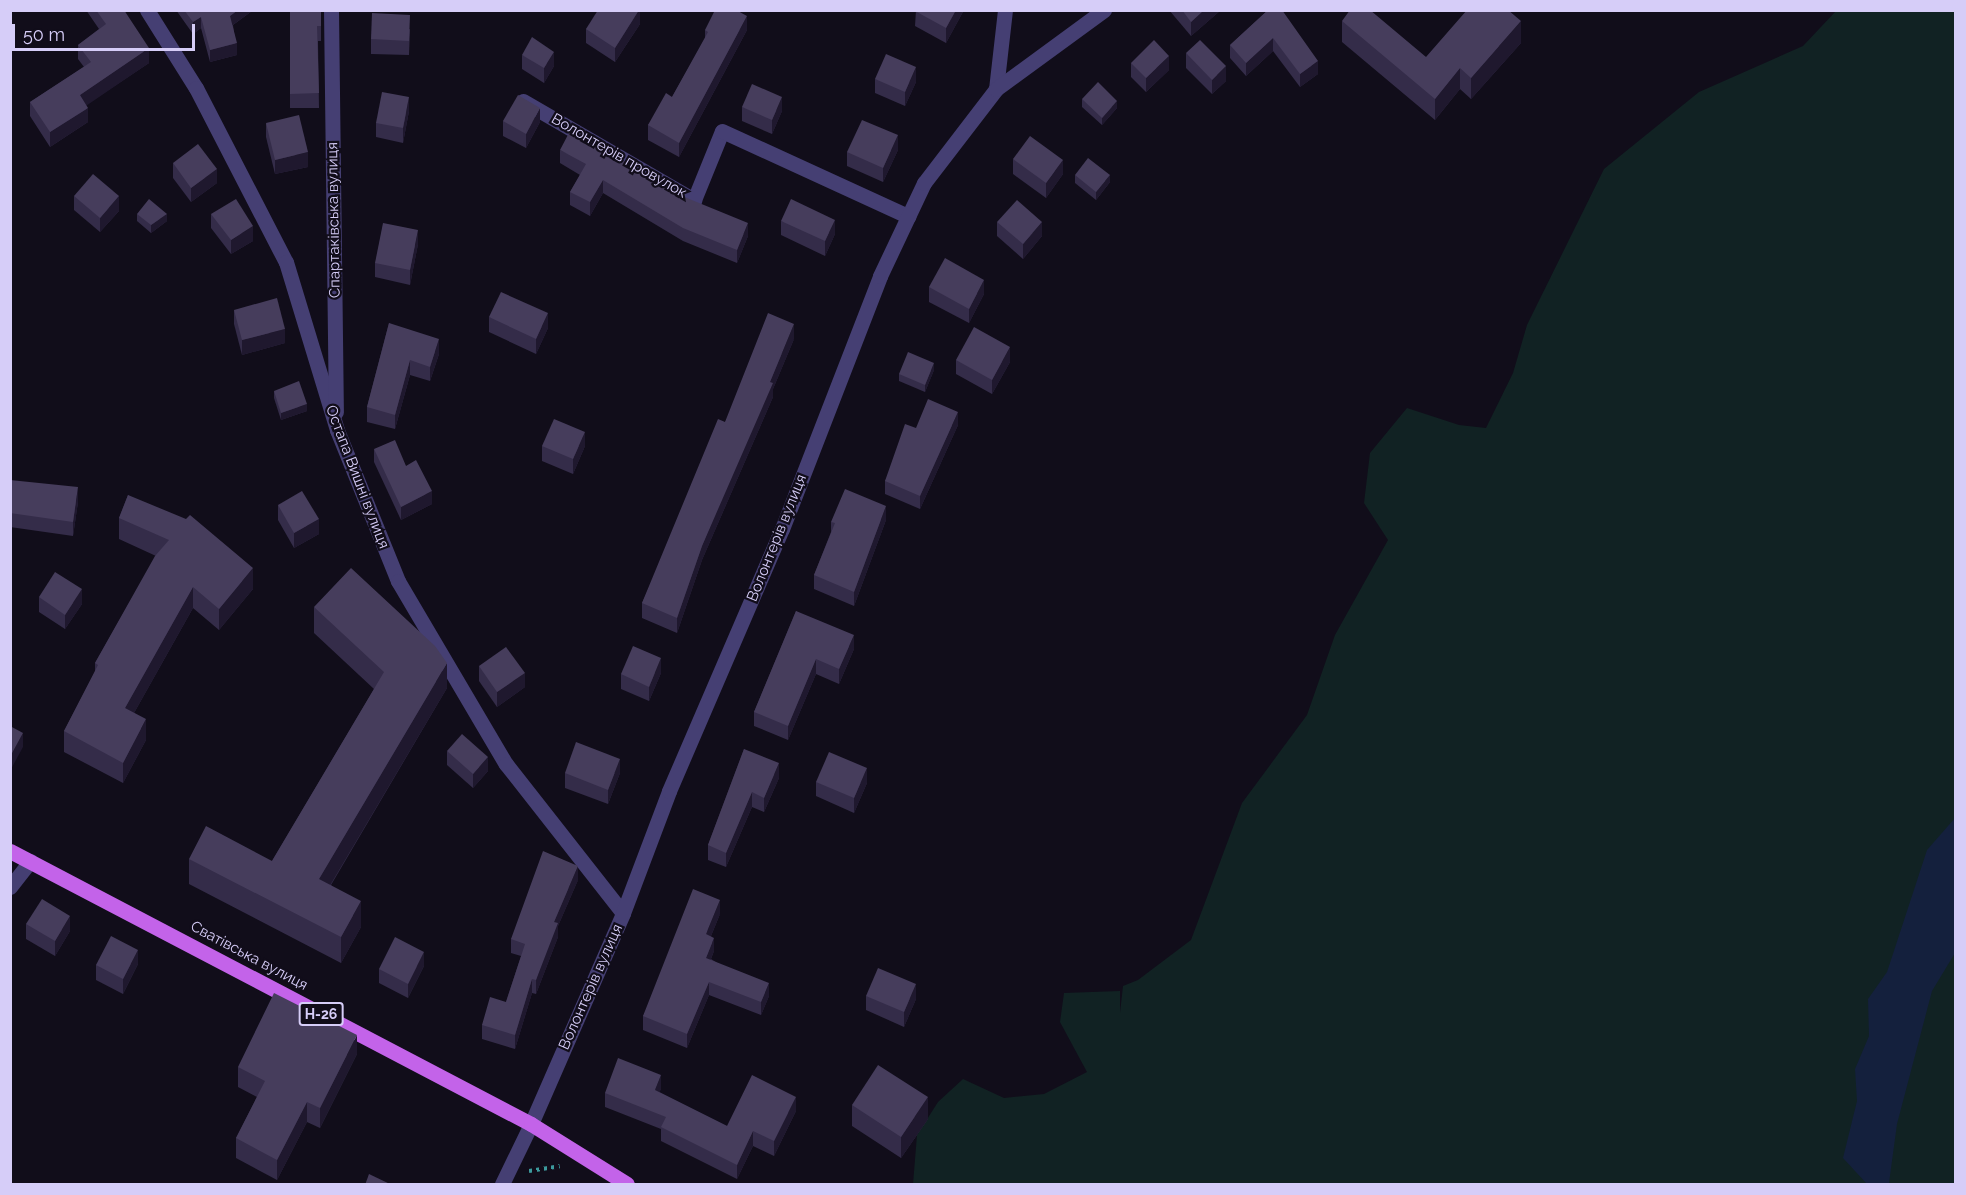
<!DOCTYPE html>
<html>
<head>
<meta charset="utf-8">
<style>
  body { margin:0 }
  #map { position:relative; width:1966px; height:1195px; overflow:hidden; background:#110d1a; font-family:Raleway,sans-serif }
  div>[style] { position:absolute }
  .green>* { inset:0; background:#112223 }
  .water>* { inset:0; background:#14203d }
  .path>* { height:4px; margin-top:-2px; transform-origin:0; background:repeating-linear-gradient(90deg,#3c9a9d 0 3px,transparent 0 7.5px) }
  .minor>* { height:15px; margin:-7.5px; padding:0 7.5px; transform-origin:7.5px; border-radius:7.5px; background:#453f73 }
  .tertiary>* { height:15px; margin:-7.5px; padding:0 7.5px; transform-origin:7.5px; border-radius:7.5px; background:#453f73 }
  .primary>* { height:15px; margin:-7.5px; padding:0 7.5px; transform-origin:7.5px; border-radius:7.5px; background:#c363e9 }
  .wall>* { inset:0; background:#342c49 }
  .shaded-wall>* { inset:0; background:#1f182e }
  .building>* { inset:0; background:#463d5c }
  span { translate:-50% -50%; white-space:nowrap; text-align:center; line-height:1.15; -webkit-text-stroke:4.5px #110d1a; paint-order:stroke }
  .shield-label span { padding:2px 4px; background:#110d1a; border:2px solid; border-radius:4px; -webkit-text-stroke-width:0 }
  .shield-label { font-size:14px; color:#d6cdf8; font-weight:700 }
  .street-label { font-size:15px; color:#d6cdf8 }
  .frame { position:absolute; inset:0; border:12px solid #d6cdf8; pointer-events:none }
  .scale { position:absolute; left:12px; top:24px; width:183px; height:27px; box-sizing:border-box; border:3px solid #d6cdf8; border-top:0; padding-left:8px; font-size:18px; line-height:21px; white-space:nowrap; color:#d6cdf8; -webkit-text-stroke:4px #110d1a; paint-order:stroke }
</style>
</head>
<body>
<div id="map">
  <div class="green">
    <i style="clip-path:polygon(1836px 11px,1955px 11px,1955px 1184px,913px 1184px,917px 1135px,938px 1102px,963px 1079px,1004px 1098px,1044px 1094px,1087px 1072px,1060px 1022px,1064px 993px,1120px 991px,1120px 1013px,1123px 986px,1138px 980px,1191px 940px,1242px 803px,1307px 715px,1335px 635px,1388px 540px,1364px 503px,1370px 453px,1407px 408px,1459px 425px,1486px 428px,1513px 373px,1527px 325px,1604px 169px,1699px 92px,1803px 46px)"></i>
  </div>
  <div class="water">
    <i style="clip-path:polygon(1955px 818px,1955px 953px,1932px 991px,1897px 1124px,1889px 1183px,1867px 1184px,1843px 1158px,1857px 1101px,1855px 1069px,1869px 1036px,1868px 999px,1887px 972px,1927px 850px)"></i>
  </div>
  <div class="path">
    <i style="left:529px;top:1171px;width:31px;rotate:-9deg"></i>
  </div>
  <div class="minor">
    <i style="left:147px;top:10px;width:92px;rotate:57.9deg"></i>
    <i style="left:196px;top:88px;width:196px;rotate:62.7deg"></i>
    <i style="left:286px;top:262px;width:176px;rotate:73.1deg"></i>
    <i style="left:337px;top:430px;width:163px;rotate:68deg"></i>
    <i style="left:398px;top:581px;width:212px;rotate:59.5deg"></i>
    <i style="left:506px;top:764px;width:189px;rotate:51.9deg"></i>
    <i style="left:331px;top:10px;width:402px;rotate:89.3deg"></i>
    <i style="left:996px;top:89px;width:80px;rotate:-83.5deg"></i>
    <i style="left:523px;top:101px;width:198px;rotate:30.1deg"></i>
    <i style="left:694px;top:200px;width:74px;rotate:-67.9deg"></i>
    <i style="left:722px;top:131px;width:205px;rotate:24.6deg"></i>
    <i style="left:502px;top:1184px;width:67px;rotate:-64.2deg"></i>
  </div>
  <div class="tertiary">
    <i style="left:10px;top:887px;width:33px;rotate:-52deg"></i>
    <i style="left:531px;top:1124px;width:230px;rotate:-66.4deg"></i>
    <i style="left:623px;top:913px;width:130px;rotate:-69.3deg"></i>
    <i style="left:669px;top:791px;width:285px;rotate:-66.7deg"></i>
    <i style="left:782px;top:529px;width:271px;rotate:-68.8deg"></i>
    <i style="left:880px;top:276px;width:103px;rotate:-64.7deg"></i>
    <i style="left:924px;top:183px;width:118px;rotate:-52.5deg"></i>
    <i style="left:996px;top:89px;width:134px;rotate:-36.2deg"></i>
  </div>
  <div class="primary">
    <i style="left:10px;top:851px;width:588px;rotate:27.65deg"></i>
    <i style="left:531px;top:1124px;width:113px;rotate:32deg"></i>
  </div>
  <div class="wall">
    <i style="clip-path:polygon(86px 10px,124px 10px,149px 63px,86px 105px,88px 122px,50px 147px,30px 116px,30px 102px,84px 67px,78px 59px,78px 45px,99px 29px)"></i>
    <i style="clip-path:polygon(176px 10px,252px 10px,252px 11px,233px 25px,237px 55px,210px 62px,201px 28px,193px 34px)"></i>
    <i style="clip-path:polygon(290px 10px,321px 10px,321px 41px,318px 41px,319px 108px,290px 108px)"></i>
    <i style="clip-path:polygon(640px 10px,640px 24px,615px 62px,586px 43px,586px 29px)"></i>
    <i style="clip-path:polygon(916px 10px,964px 10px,946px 43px,915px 26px)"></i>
    <i style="clip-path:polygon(1169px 10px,1221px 10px,1191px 36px)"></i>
    <i style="clip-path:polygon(1268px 10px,1318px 74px,1300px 87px,1273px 51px,1246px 76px,1230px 58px,1230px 45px)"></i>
    <i style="clip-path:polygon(1342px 21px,1426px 57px,1521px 43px,1471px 99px,1460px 89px,1435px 120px,1342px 42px)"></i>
    <i style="clip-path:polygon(410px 29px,409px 55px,371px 54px,371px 39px)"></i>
    <i style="clip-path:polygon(705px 30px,747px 30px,679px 157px,648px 140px,648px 125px,672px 97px,705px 39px)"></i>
    <i style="clip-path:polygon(1186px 53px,1226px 81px,1212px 94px,1186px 68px)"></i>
    <i style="clip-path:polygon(522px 55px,554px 66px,544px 83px,522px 69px)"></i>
    <i style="clip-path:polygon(1131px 63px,1169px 70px,1146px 92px,1131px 77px)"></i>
    <i style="clip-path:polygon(875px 79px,916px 82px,905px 106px,875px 93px)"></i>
    <i style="clip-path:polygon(1082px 99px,1117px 108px,1102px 125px,1082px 107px)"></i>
    <i style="clip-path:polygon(742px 107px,782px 111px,772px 134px,742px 121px)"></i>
    <i style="clip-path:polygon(409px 111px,403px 143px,376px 137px,376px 123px)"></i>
    <i style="clip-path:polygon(503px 121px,540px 122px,526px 148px,503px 136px)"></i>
    <i style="clip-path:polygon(266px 123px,308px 167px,275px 174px,266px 137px)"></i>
    <i style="clip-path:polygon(560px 150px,748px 236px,737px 263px,683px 241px,603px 193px,590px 216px,570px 205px,570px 192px,580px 175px,560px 163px)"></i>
    <i style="clip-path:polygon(898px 150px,883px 182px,847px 166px,847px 152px)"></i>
    <i style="clip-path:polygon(1013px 159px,1063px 174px,1046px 198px,1013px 174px)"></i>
    <i style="clip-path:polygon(173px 163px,217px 183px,191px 202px,173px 178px)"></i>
    <i style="clip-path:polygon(1075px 175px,1110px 182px,1096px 200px,1075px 183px)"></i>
    <i style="clip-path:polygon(74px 196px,119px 211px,100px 232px,74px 210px)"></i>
    <i style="clip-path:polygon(137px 214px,167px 221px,151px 233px,137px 221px)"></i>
    <i style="clip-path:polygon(211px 214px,253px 241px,231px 254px,211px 228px)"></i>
    <i style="clip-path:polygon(781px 221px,835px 234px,825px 256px,781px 235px)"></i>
    <i style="clip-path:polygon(997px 222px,1042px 236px,1023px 259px,997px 236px)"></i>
    <i style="clip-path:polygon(418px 244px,410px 285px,375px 277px,375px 263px)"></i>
    <i style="clip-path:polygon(929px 287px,984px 294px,969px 323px,929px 302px)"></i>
    <i style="clip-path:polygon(234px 310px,285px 343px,242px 355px,234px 324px)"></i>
    <i style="clip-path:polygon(489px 317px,548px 328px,536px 354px,489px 332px)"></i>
    <i style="clip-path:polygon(389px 323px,439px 354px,430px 381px,410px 375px,395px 429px,367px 422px,367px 407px)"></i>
    <i style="clip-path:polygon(794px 339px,773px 389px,773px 397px,702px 560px,677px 633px,642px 618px,642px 603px,725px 422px)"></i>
    <i style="clip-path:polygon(956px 360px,1010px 362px,992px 394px,956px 374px)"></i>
    <i style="clip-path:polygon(934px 370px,925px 392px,899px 381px,899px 374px)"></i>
    <i style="clip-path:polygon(274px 391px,307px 411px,281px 420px,274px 398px)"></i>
    <i style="clip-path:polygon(958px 425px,920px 509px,885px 494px,885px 481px,916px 428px)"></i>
    <i style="clip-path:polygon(542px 446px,585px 446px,573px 474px,542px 461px)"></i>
    <i style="clip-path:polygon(374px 449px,406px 466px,432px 504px,401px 520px,374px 462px)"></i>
    <i style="clip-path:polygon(10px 480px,78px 502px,73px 536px,10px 527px)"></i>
    <i style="clip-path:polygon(128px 495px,253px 589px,219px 630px,193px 608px,134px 713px,146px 740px,123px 783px,64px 752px,64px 731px,95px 672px,95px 663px,156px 556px,119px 539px,119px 518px)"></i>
    <i style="clip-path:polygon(278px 505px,319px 534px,294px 548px,278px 520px)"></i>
    <i style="clip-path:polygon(886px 520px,854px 606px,814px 589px,814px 575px,831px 532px,831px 522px)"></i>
    <i style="clip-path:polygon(39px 597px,82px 604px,65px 629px,39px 612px)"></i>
    <i style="clip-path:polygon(314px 607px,447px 688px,331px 885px,361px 927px,341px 963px,189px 884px,189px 859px,272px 861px,374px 689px,314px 633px)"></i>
    <i style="clip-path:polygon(796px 611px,854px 649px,839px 684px,816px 674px,788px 740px,754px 726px,754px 712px)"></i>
    <i style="clip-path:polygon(479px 666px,525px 687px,497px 707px,479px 681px)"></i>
    <i style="clip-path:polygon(661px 673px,649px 701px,621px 689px,621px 674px)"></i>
    <i style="clip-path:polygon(744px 749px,779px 778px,764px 812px,752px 807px,726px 867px,708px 860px,708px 845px)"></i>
    <i style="clip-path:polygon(447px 751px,488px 771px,473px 788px,447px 765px)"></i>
    <i style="clip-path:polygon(565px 773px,620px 773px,608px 804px,565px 788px)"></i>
    <i style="clip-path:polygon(816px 782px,867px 783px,854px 813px,816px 796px)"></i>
    <i style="clip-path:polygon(578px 880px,558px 926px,558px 937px,536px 994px,532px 993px,515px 1049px,482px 1039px,482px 1025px,506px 1002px,521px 956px,511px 953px,511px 939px)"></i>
    <i style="clip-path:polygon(720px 914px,711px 936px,714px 951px,711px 959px,769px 996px,761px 1015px,709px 995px,687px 1048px,643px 1030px,643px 1016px)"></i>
    <i style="clip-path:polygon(26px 924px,70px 931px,55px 956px,26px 939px)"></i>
    <i style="clip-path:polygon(138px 964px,123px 994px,96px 980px,96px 965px)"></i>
    <i style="clip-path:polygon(424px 966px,408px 998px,379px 983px,379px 969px)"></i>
    <i style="clip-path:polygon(866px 996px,916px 999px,904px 1027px,866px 1010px)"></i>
    <i style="clip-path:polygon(357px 1054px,320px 1128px,307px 1122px,277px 1180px,236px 1158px,236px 1138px,257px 1097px,238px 1087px,238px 1067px)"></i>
    <i style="clip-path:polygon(661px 1089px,659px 1092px,727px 1126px,796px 1111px,774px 1156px,753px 1146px,737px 1179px,661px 1141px,661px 1129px,605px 1107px,605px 1093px)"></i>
    <i style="clip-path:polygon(852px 1105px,928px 1119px,901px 1158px,852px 1126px)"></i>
  </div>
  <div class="shaded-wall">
    <i style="clip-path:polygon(238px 10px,252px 11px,230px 27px,230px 16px)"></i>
    <i style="clip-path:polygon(639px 10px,640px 10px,640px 24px,615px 62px,615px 48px)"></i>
    <i style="clip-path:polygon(956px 10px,964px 10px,946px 43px,946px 28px)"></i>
    <i style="clip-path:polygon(1204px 10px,1221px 10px,1191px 36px,1191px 22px)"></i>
    <i style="clip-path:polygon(747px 16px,747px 30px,679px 157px,679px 143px)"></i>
    <i style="clip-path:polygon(201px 17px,201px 28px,193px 34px,193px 22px)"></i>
    <i style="clip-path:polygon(1521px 21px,1521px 43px,1471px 99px,1471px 78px)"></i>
    <i style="clip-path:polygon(1273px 38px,1273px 51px,1246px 76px,1246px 63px)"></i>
    <i style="clip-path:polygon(237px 43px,237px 55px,210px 62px,210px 50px)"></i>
    <i style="clip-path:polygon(149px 48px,149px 63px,80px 110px,80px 95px)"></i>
    <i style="clip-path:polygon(554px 52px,554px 66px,544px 83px,544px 68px)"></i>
    <i style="clip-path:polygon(1169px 56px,1169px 70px,1146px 92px,1146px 78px)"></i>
    <i style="clip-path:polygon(1318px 61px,1318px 74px,1300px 87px,1300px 74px)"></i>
    <i style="clip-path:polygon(1226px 66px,1226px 81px,1212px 94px,1212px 80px)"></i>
    <i style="clip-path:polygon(916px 67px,916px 82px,905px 106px,905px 92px)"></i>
    <i style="clip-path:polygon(1460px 68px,1460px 89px,1435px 120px,1435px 99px)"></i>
    <i style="clip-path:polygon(409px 97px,409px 111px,403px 143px,403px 128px)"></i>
    <i style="clip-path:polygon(782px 97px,782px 111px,772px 134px,772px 120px)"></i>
    <i style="clip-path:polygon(1117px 101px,1117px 108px,1102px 125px,1102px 118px)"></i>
    <i style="clip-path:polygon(88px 108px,88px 122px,50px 147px,50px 132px)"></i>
    <i style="clip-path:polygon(540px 108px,540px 122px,526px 148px,526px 134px)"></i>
    <i style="clip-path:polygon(898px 135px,898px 150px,883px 182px,883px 168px)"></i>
    <i style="clip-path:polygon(308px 152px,308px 167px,275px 174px,275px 160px)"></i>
    <i style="clip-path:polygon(1063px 160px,1063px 174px,1046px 198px,1046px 183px)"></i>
    <i style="clip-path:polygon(217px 169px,217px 183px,191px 202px,191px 188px)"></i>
    <i style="clip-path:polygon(1110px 175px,1110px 182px,1096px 200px,1096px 192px)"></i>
    <i style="clip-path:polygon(603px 180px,603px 193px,590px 216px,590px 202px)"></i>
    <i style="clip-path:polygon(119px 196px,119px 211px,100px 232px,100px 218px)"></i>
    <i style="clip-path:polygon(167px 214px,167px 221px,151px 233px,151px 225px)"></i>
    <i style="clip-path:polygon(835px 220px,835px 234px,825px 256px,825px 241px)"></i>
    <i style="clip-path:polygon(1042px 222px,1042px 236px,1023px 259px,1023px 244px)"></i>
    <i style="clip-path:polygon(748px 223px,748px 236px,737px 263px,737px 250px)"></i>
    <i style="clip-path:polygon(253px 226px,253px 241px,231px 254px,231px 240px)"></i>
    <i style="clip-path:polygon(418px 230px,418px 244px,410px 285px,410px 270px)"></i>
    <i style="clip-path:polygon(984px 280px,984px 294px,969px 323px,969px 309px)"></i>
    <i style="clip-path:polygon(548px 313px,548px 328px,536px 354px,536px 339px)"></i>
    <i style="clip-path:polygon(794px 324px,794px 339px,773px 389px,773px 397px,702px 560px,677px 633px,677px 618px,702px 546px)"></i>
    <i style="clip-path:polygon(285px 329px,285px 343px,242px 355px,242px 340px)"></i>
    <i style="clip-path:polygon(439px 339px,439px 354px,430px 381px,430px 367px)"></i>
    <i style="clip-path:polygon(1010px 347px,1010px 362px,992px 394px,992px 380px)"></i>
    <i style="clip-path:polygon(410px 360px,410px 375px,395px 429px,395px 415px)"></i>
    <i style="clip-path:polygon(934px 363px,934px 370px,925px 392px,925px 385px)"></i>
    <i style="clip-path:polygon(307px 404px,307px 411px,281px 420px,281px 413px)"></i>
    <i style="clip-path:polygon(958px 412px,958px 425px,920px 509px,920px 496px)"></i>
    <i style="clip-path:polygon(585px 432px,585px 446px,573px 474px,573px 459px)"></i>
    <i style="clip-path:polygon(78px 487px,78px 502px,73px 536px,73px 522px)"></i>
    <i style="clip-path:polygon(432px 491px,432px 504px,401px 520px,401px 507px)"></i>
    <i style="clip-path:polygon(886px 506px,886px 520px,854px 606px,854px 592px)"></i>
    <i style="clip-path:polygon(319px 519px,319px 534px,294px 548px,294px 533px)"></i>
    <i style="clip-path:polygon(253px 568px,253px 589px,219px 630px,219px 609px)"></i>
    <i style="clip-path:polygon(193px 587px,193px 608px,125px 729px,125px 708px)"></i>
    <i style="clip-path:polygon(82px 589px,82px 604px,65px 629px,65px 615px)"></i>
    <i style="clip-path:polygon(854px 635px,854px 649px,839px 684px,839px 669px)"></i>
    <i style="clip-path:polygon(661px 658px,661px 673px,649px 701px,649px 687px)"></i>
    <i style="clip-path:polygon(816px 659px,816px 674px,788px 740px,788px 726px)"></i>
    <i style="clip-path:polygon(447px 663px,447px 688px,319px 904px,319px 879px)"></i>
    <i style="clip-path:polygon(525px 673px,525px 687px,497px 707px,497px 692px)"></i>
    <i style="clip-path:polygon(146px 719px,146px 740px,123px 783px,123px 763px)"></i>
    <i style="clip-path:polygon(23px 733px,23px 747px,10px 771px,10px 757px)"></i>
    <i style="clip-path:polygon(488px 757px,488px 771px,473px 788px,473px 774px)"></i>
    <i style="clip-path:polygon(620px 759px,620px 773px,608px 804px,608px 790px)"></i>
    <i style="clip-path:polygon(779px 763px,779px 778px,764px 812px,764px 798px)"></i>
    <i style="clip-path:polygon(867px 768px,867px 783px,854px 813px,854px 798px)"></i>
    <i style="clip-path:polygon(752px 792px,752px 807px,726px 867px,726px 853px)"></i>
    <i style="clip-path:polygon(578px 866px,578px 880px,558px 926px,558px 937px,536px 994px,536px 980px,554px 922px)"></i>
    <i style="clip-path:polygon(720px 900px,720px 914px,706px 948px,706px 934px)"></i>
    <i style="clip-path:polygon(361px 901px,361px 927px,341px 963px,341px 937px)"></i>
    <i style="clip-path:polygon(70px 916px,70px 931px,55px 956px,55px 941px)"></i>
    <i style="clip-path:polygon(714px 938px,714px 951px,706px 971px,706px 958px)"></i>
    <i style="clip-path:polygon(138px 950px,138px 964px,123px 994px,123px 979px)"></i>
    <i style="clip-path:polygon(424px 952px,424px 966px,408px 998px,408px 984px)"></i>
    <i style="clip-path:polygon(532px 979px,532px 993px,515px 1049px,515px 1035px)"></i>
    <i style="clip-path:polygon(709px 982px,709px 995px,687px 1048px,687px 1034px)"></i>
    <i style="clip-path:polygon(769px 983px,769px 996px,761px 1015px,761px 1002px)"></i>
    <i style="clip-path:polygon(916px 984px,916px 999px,904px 1027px,904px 1012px)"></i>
    <i style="clip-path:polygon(357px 1035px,357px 1054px,320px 1128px,320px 1108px)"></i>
    <i style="clip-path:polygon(661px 1075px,661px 1089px,655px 1104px,655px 1090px)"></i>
    <i style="clip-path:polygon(796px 1097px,796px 1111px,774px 1156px,774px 1141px)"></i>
    <i style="clip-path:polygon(928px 1097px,928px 1119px,901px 1158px,901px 1137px)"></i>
    <i style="clip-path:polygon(307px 1102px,307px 1122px,277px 1180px,277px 1160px)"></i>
    <i style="clip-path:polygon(753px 1131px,753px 1146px,737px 1179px,737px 1165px)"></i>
  </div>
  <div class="building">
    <i style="clip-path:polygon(96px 10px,124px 10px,149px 48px,80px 95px,88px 108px,50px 132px,30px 102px,91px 62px,78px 45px,106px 24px)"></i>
    <i style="clip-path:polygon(184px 10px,238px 10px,230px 16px,237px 43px,210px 50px,201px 17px,193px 22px)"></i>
    <i style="clip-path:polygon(290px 10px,321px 10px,321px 26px,317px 26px,319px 93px,290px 94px)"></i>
    <i style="clip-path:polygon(598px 10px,639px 10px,615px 48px,586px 29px)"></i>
    <i style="clip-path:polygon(715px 10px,736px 10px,747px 16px,679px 143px,648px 125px,666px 93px,672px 97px,708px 32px,705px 30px)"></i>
    <i style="clip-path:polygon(916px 10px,956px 10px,946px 28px,915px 11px)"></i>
    <i style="clip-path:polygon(1182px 10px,1204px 10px,1191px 22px)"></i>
    <i style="clip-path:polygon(1268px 10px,1282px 10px,1318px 61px,1300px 74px,1273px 38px,1246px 63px,1230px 45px)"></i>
    <i style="clip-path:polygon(1350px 10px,1370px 10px,1426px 57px,1467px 10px,1508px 10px,1521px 21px,1471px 78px,1460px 68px,1435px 99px,1342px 21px)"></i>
    <i style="clip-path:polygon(372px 13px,410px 15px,409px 41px,371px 39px)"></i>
    <i style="clip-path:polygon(532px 37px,554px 52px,544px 68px,522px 55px)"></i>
    <i style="clip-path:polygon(1154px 40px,1169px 56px,1146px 78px,1131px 63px)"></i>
    <i style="clip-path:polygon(1200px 40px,1226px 66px,1212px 80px,1186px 53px)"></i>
    <i style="clip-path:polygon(886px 54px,916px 67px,905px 92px,875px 79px)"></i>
    <i style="clip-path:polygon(1098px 82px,1117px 101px,1102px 118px,1082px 99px)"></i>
    <i style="clip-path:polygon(752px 84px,782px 97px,772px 120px,742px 107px)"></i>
    <i style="clip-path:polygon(382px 92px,409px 97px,403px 128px,376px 123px)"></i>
    <i style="clip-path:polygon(518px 95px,540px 108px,526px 134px,503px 121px)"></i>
    <i style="clip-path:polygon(299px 115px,308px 152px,275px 160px,266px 123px)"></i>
    <i style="clip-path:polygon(862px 120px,898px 135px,883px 168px,847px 152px)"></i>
    <i style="clip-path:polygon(571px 129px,682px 196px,748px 223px,737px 250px,683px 228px,603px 180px,590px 202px,570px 192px,586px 164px,560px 150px)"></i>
    <i style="clip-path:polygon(1030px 136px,1063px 160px,1046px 183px,1013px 159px)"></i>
    <i style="clip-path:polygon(198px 144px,217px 169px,191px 188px,173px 163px)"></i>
    <i style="clip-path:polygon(1088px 158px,1110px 175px,1096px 192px,1075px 175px)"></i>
    <i style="clip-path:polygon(93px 174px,119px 196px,100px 218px,74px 196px)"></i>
    <i style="clip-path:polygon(149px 199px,167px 214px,151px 225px,137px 214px)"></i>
    <i style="clip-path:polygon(236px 199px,253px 226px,231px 240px,211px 214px)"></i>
    <i style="clip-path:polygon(791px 199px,835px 220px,825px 241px,781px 221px)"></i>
    <i style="clip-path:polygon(1017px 200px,1042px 222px,1023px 244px,997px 222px)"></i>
    <i style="clip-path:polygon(383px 223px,418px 230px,410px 270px,375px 263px)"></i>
    <i style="clip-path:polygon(945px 258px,984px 280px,969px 309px,929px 287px)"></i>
    <i style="clip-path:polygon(501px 292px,548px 313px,536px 339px,489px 317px)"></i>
    <i style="clip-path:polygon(277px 298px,285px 329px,242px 340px,234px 310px)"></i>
    <i style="clip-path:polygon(768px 313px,794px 324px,770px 382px,773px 383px,702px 546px,677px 618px,642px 603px,718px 419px,725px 422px)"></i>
    <i style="clip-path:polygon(389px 323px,439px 339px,430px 367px,410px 360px,395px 415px,367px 407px)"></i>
    <i style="clip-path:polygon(974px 327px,1010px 347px,992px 380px,956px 360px)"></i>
    <i style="clip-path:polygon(908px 352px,934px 363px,925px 385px,899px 374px)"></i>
    <i style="clip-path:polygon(299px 381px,307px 404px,281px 413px,274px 391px)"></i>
    <i style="clip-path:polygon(928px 399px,958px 412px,920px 496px,885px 481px,905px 424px,916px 428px)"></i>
    <i style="clip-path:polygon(554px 419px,585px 432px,573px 459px,542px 446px)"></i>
    <i style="clip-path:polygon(395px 440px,406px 466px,416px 460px,432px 491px,401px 507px,374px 449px)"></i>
    <i style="clip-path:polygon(10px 480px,78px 487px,73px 522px,10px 513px)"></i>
    <i style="clip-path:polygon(845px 489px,886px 506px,854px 592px,814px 575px,835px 523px,831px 522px)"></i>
    <i style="clip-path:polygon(302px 491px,319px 519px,294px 533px,278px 505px)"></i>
    <i style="clip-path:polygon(128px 495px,186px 519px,190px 515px,253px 568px,219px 609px,193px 587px,125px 708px,146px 719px,123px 763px,64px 731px,98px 665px,95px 663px,155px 556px,169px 540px,119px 518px)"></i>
    <i style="clip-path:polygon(351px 568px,435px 646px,447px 663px,319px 879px,361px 901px,341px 937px,189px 859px,206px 826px,272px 861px,384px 672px,314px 607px)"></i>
    <i style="clip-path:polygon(55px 572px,82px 589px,65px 615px,39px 597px)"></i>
    <i style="clip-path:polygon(796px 611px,854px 635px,839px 669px,816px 659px,788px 726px,754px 712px)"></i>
    <i style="clip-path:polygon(633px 646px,661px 658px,649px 687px,621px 674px)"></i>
    <i style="clip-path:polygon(506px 647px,525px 673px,497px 692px,479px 666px)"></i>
    <i style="clip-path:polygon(10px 726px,23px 733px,10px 757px)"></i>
    <i style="clip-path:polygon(462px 734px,488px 757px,473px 774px,447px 751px)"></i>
    <i style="clip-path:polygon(576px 742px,620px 759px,608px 790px,565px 773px)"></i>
    <i style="clip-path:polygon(744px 749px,779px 763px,764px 798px,752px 792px,726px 853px,708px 845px)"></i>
    <i style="clip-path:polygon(829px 752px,867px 768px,854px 798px,816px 782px)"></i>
    <i style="clip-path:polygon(543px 851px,578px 866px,554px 922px,558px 923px,536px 980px,532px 979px,515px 1035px,482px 1025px,490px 997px,506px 1002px,525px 944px,511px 939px)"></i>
    <i style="clip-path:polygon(693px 889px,720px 900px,706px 934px,714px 938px,706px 958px,769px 983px,761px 1002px,709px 982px,687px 1034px,643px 1016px)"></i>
    <i style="clip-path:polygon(42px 899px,70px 916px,55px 941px,26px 924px)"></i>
    <i style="clip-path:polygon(111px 936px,138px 950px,123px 979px,96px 965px)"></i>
    <i style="clip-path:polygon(395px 937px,424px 952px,408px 984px,379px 969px)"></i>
    <i style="clip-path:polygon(878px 968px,916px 984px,904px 1012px,866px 996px)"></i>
    <i style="clip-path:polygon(274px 993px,357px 1035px,320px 1108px,307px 1102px,277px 1160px,236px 1138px,265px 1081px,238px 1067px)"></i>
    <i style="clip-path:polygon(618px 1058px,661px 1075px,655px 1090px,727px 1126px,752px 1075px,796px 1097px,774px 1141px,753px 1131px,737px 1165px,661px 1127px,666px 1117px,605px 1093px)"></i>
    <i style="clip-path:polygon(878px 1065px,928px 1097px,901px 1137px,852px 1105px)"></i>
    <i style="clip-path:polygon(369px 1174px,392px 1185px,365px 1185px)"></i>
  </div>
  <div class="shield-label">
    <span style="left:321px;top:1014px">Н-26</span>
  </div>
  <div class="street-label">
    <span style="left:619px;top:156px;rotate:30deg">Волонтерів провулок</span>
    <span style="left:334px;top:220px;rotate:-91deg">Спартаківська вулиця</span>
    <span style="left:357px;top:477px;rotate:69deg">Остапа Вишні вулиця</span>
    <span style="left:777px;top:538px;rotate:-68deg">Волонтерів вулиця</span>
    <span style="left:249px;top:956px;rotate:28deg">Сватівська вулиця</span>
    <span style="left:591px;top:987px;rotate:-66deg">Волонтерів вулиця</span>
  </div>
  <div class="frame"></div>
  <div class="scale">50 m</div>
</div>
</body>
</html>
